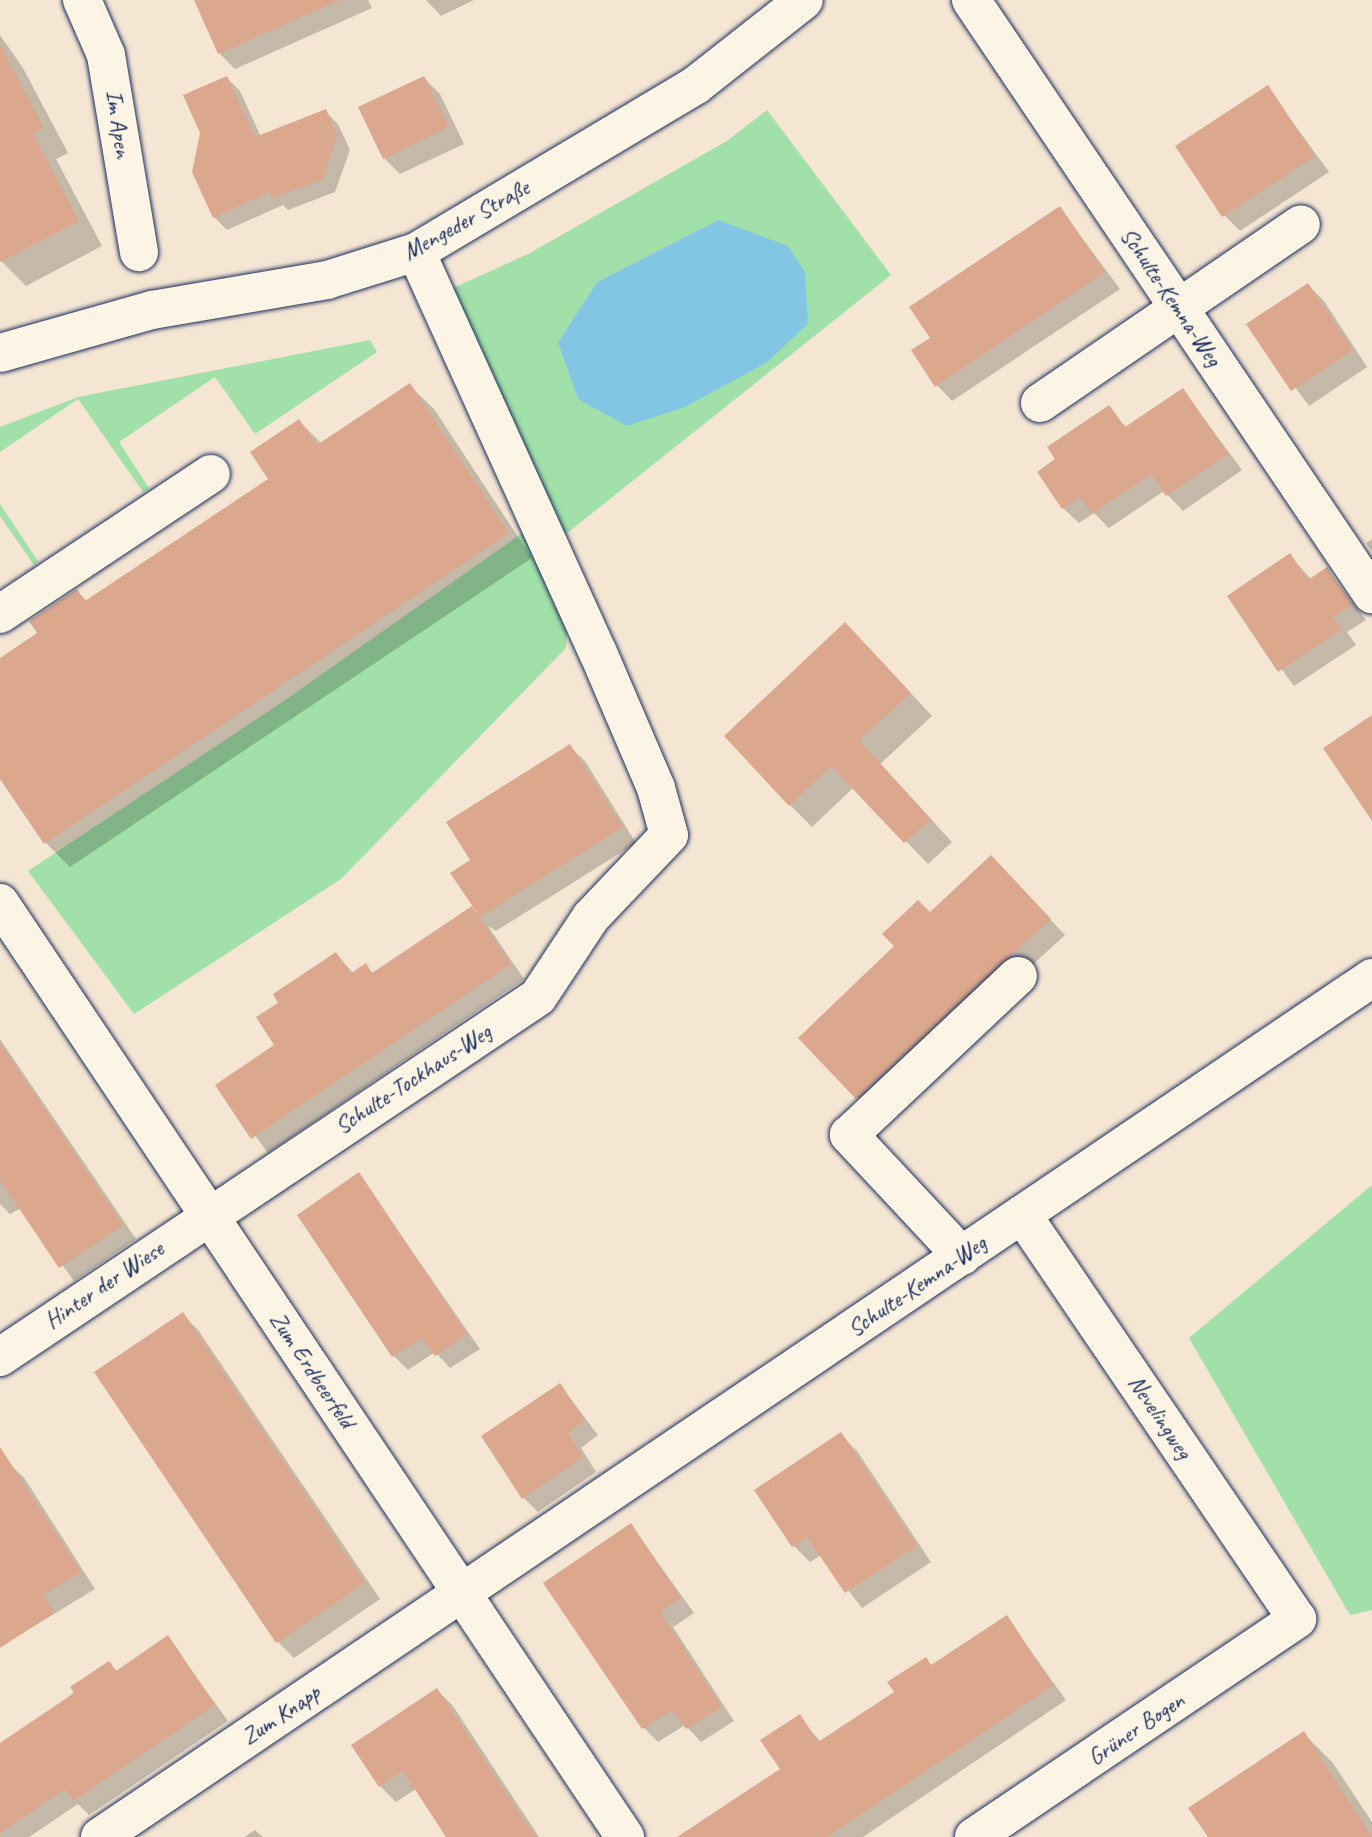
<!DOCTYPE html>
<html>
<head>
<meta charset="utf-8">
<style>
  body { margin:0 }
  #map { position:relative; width:1372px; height:1837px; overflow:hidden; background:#f5e6d4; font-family:Caveat,sans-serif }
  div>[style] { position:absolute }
  .green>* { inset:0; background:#a1e0a8 }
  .water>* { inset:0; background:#83c6e4 }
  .shadow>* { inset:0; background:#0003 }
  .building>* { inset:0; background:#dba88e }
  .roads { filter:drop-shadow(0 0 2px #1b2f5e) drop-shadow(0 0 2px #1b2f5e) }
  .minor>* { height:38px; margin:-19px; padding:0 19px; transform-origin:19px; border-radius:19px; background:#fcf5e5 }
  span { translate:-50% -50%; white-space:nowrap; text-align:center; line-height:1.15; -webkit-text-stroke:5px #fcf5e5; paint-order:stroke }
  .street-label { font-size:24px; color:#1b2f5e }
</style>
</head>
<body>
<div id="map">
  <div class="green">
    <i style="clip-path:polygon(evenodd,767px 110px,891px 275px,561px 538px,442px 293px,528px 254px,727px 141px,767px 110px,718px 220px,558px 342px,597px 282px,718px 220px)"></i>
    <i style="clip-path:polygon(370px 340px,377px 352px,255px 434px,215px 377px,119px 442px,149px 488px,143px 492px,78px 399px,0 452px,0 427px,78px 397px)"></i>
    <i style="clip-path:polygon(0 504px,38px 561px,34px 565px,0 516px)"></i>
    <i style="clip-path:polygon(528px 529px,568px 609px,566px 648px,341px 879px,134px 1014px,28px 871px,281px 703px)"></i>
    <i style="clip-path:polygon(1372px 1185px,1372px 1610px,1350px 1615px,1189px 1338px)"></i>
  </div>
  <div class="water">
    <i style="clip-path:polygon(718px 220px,788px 246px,805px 272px,808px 324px,766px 363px,685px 407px,627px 426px,578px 399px,558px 342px,597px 282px)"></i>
  </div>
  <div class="shadow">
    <i style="clip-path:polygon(210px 0,368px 0,372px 8px,235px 69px,219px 53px)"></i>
    <i style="clip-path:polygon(426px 0,474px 0,441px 16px)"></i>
    <i style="clip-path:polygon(0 35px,23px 68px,68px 153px,56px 159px,102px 246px,26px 286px,0 260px)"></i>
    <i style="clip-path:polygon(227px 78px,240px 91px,261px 137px,325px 111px,338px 124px,350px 150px,335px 192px,288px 210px,283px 205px,227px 230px,214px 217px)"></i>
    <i style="clip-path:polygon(424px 78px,440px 94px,464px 144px,400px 174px,384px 158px)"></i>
    <i style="clip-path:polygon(1267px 87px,1329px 172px,1240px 231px,1224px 215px)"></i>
    <i style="clip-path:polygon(1060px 208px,1120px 289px,952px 401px,937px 385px,932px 339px)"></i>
    <i style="clip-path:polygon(1308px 285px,1324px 301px,1367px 367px,1309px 406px,1249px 324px)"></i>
    <i style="clip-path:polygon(409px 385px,434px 409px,532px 558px,70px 867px,46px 843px,0 776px,0 660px,39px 634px,77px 591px,87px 601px,271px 479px,299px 421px,322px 444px)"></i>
    <i style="clip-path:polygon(1183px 390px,1242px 470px,1183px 511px,1164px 491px,1109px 528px,1094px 513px,1079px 523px,1063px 508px,1058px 460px,1109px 408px,1127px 428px)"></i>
    <i style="clip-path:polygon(1372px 539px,1372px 552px,1366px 543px)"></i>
    <i style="clip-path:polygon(1290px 556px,1312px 580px,1327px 569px,1366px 620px,1347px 632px,1356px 645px,1294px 686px,1230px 597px)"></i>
    <i style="clip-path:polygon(867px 646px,932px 716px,880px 764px,952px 842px,928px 864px,854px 787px,812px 827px,790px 805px)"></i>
    <i style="clip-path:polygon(570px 747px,585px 761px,636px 843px,496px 931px,488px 926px,524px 979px,268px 1153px,218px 1085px,277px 1045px,281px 1003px,336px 954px,353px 973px,365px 965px,374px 974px,471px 908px,479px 914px,472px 860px)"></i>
    <i style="clip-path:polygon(1005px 872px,1065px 935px,872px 1112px,800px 1038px,930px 915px)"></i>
    <i style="clip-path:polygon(0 1039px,136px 1239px,74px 1281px,21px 1208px,10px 1214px,0 1204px)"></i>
    <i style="clip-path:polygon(359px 1175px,480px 1349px,450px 1368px,435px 1352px,408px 1370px,394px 1356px,299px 1216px)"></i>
    <i style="clip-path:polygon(182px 1314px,198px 1330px,380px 1599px,294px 1658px,278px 1642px,96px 1373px)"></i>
    <i style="clip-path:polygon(560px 1385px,598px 1435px,581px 1448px,596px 1472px,538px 1512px,524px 1498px)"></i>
    <i style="clip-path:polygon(841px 1435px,857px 1451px,931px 1562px,862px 1608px,821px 1555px,810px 1562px,794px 1546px,756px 1491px)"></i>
    <i style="clip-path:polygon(9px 1463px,25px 1479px,95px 1589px,31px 1628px,0 1588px,0 1469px)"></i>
    <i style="clip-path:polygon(631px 1525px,694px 1613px,673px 1627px,734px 1721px,701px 1742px,685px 1725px,658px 1742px,644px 1728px,545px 1583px)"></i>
    <i style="clip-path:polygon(1006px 1617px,1066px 1700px,863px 1837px,717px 1837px,783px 1770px,799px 1717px,821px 1742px,896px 1692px,926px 1659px,932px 1666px)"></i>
    <i style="clip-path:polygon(168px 1638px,228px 1721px,89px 1815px,78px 1804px,29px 1837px,0 1837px,0 1756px,108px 1663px,118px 1672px)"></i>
    <i style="clip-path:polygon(437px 1690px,453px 1706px,539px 1837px,448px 1837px,416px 1789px,396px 1802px,380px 1786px)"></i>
    <i style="clip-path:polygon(1303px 1733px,1333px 1763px,1372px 1822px,1372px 1837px,1210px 1837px)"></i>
    <i style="clip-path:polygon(255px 1830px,263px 1837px,244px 1837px)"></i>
  </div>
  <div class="building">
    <i style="clip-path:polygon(194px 0,340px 0,218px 54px)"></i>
    <i style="clip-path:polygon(0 44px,44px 128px,33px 134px,79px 221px,0 262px)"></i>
    <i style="clip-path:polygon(227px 76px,255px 137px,326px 109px,337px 135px,323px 179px,273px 198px,269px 192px,213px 218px,192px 172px,200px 133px,183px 95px)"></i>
    <i style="clip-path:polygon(424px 76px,449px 127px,383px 159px,358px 107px)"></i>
    <i style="clip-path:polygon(1268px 85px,1315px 156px,1222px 217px,1175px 146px)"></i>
    <i style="clip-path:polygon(1060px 206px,1105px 272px,935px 387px,911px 350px,930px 338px,909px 307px)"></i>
    <i style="clip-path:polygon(1308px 283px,1353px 350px,1291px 391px,1246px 324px)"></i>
    <i style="clip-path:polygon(410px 383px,509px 533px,44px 844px,0 779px,0 658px,37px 633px,29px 621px,77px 589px,85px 601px,268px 479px,250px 452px,299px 419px,317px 445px)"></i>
    <i style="clip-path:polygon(1183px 388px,1228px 454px,1166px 496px,1151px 474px,1092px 514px,1080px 497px,1062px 509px,1037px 472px,1055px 459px,1047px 447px,1109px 405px,1125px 427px)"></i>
    <i style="clip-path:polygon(1290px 553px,1308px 580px,1327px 567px,1352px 605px,1333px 617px,1342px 629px,1278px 672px,1227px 596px)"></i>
    <i style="clip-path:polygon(845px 622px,911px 693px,859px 740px,931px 819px,904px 843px,831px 766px,789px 806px,724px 736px)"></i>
    <i style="clip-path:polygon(1372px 715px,1372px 821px,1323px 748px)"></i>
    <i style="clip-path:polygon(570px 744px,623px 827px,480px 917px,450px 873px,470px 860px,446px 822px)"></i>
    <i style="clip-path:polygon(991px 855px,1051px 919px,856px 1099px,798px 1038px,894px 946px,882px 934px,918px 900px,930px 912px)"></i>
    <i style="clip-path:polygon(472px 906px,511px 964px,251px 1139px,215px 1085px,274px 1045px,256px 1017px,278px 1003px,273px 994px,336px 952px,351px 973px,366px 963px,372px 973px)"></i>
    <i style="clip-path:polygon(0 1043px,123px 1225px,59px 1268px,0 1180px)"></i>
    <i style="clip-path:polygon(359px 1172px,467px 1334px,435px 1356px,422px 1338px,392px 1357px,297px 1215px)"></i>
    <i style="clip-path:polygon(183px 1312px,365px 1583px,276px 1643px,94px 1372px)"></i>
    <i style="clip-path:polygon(560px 1383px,585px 1420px,568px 1433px,583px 1457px,522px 1499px,481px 1436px)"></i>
    <i style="clip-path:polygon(841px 1432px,917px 1546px,845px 1593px,807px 1537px,792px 1547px,754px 1490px)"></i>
    <i style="clip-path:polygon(0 1447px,81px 1572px,43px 1595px,54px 1613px,0 1648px)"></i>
    <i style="clip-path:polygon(631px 1523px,681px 1598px,660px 1612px,722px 1707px,686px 1729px,672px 1710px,642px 1729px,543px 1583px)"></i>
    <i style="clip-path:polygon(1007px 1615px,1053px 1685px,940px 1762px,827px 1837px,677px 1837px,780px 1769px,760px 1740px,800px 1714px,818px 1742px,894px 1692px,887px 1682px,926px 1657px,931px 1665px)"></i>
    <i style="clip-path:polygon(168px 1635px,215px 1705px,73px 1801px,65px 1789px,0 1833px,0 1743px,74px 1693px,70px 1687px,109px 1661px,116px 1671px)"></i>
    <i style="clip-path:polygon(437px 1688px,515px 1807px,536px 1837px,446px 1837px,403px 1771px,379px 1787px,351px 1745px)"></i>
    <i style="clip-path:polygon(1304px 1731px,1372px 1837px,1208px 1837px,1188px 1808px)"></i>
  </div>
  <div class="roads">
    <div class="minor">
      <i style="left:82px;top:0;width:60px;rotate:66.4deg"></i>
      <i style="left:106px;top:55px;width:200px;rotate:80.5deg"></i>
      <i style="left:971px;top:0;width:717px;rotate:55.98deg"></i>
      <i style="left:0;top:353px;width:158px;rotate:-15.8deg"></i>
      <i style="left:152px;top:310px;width:178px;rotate:-9.7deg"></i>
      <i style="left:327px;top:280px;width:93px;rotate:-17.5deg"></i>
      <i style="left:416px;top:252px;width:326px;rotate:-30.8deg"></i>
      <i style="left:696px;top:85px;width:137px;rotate:-38.2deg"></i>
      <i style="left:1040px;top:403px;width:316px;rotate:-34.4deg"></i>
      <i style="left:0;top:614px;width:253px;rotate:-33.6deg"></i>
      <i style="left:0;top:903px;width:1124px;rotate:56.21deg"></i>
      <i style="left:962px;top:1256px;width:166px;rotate:-133deg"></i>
      <i style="left:849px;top:1135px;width:232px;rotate:-43.3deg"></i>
      <i style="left:0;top:1357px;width:647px;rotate:-33.79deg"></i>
      <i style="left:538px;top:997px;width:96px;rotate:-56.5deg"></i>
      <i style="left:591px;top:917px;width:113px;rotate:-46.4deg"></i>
      <i style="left:669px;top:835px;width:49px;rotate:-105.5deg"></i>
      <i style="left:656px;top:788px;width:147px;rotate:-113.2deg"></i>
      <i style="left:598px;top:653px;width:440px;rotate:-114.4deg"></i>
      <i style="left:100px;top:1837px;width:1535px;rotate:-34.03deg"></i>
      <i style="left:974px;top:1837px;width:390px;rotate:-34deg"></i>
      <i style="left:1297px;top:1619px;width:489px;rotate:-124.2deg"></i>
    </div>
  </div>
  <div class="street-label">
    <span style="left:118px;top:124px;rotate:81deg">Im Apen</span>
    <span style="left:466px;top:220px;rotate:-29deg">Mengeder Straße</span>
    <span style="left:1171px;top:297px;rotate:56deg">Schulte-Kemna-Weg</span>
    <span style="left:413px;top:1079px;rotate:-33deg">Schulte-Tockhaus-Weg</span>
    <span style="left:104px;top:1285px;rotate:-34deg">Hinter der Wiese</span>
    <span style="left:917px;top:1286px;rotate:-34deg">Schulte-Kemna-Weg</span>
    <span style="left:312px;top:1370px;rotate:56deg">Zum Erdbeerfeld</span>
    <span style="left:1160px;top:1417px;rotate:56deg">Nevelingweg</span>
    <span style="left:281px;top:1715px;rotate:-34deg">Zum Knapp</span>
    <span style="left:1136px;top:1729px;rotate:-34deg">Grüner Bogen</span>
  </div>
</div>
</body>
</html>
